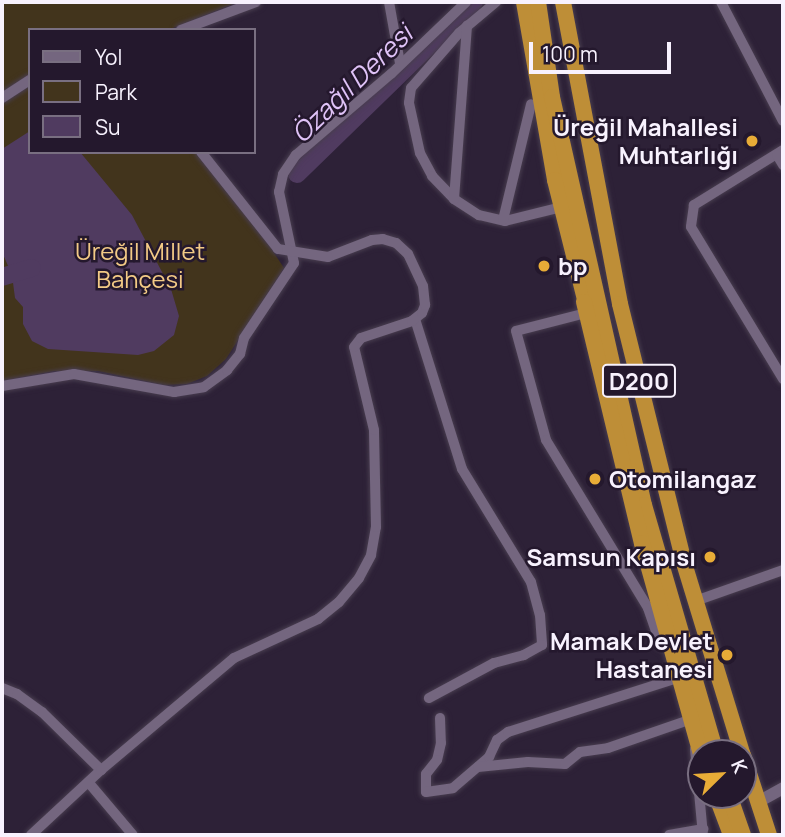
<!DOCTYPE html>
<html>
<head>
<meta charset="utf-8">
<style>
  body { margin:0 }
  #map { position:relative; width:785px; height:837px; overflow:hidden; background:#2d2137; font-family:Manrope,sans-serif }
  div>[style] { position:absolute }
  .green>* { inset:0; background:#42341c }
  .water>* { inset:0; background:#503b60 }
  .river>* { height:18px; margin:-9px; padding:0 9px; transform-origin:9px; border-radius:9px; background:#503b60 }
  .roads { filter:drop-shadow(0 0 2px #483d4f) drop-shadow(0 0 2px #483d4f) }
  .minor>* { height:10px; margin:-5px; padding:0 5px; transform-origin:5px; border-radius:5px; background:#74667f }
  .tertiary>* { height:12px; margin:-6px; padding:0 6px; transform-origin:6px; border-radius:6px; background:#74667f }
  .trunk>* { height:16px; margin:-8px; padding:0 8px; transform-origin:8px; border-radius:8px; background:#be8e37 }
  .dots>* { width:19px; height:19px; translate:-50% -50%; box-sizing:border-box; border:4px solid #24182d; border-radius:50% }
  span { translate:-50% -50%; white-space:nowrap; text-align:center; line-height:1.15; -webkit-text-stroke:5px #24182d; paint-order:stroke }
  .shield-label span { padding:2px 5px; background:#24182d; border:2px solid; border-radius:5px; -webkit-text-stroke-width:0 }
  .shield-label { font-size:23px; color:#f8f2fe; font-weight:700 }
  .poi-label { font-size:24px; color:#f8f2fe; font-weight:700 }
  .right { translate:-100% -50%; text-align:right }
  .left { translate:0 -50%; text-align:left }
  .park-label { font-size:24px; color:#f3ca86 }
  .water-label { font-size:26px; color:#e0c3f8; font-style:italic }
  .frame { position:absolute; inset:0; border:4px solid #f8f2fe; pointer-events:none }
  .legend { position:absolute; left:28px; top:28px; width:228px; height:126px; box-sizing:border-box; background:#24182d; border:2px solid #796f81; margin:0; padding:9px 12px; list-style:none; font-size:21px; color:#f8f2fe }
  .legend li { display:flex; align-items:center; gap:14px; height:35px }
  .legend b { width:35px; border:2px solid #796f81 }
  .north { position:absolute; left:687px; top:739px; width:70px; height:70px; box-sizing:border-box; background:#24182d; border:2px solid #796f81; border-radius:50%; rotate:66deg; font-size:19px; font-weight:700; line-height:28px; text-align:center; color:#f8f2fe }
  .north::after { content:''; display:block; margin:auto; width:24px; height:32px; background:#e8ac37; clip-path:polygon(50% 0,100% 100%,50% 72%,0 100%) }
  .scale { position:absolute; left:529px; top:42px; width:142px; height:32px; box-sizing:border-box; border:4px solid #f8f2fe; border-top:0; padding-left:9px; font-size:21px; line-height:24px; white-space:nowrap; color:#f8f2fe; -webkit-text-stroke:5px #24182d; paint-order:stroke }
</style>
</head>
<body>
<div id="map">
  <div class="green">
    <i style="clip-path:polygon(2px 2px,238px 2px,168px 30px,30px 30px,30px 75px,2px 93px)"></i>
    <i style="clip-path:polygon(30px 86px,30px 152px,197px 152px,251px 218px,284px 268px,226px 359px,207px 376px,187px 384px,164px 385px,98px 371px,54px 371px,2px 381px,2px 103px)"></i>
  </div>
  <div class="water">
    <i style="clip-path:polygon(30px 131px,30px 152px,80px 152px,132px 215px,171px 289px,179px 316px,174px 335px,154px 351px,138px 355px,48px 349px,32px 341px,23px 324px,23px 307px,15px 298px,12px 275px,2px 252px,2px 149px)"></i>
  </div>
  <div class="river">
    <i style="left:297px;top:174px;width:247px;rotate:-44.2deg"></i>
    <i style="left:2px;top:277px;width:31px;rotate:-17deg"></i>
  </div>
  <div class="roads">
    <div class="minor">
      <i style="left:389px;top:2px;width:62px;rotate:79.8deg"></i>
      <i style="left:496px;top:2px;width:48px;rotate:140deg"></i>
      <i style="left:459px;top:33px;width:73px;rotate:131.1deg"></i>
      <i style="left:411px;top:88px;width:15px;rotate:98deg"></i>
      <i style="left:409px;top:103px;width:51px;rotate:77.6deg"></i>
      <i style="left:420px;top:153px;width:26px;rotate:62deg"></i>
      <i style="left:432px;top:176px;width:32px;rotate:46deg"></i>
      <i style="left:454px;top:199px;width:30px;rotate:33deg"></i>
      <i style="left:479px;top:215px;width:27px;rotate:13deg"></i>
      <i style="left:505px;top:221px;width:59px;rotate:-13.8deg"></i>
      <i style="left:721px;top:2px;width:134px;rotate:62.5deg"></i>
      <i style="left:181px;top:30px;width:80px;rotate:-20.5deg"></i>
      <i style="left:2px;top:98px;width:33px;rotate:-33deg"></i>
      <i style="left:783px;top:150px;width:105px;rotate:148.3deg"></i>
      <i style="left:694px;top:205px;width:22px;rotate:98deg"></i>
      <i style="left:691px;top:227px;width:178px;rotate:58.8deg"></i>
      <i style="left:777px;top:155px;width:12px;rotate:59deg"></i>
      <i style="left:454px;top:199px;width:174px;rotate:-85.7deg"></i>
      <i style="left:503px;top:220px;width:119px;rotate:-76.4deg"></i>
      <i style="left:586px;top:313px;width:72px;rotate:165.6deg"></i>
      <i style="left:516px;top:331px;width:113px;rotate:74.6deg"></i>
      <i style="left:546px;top:440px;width:197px;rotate:58.7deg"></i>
      <i style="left:648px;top:608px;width:39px;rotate:71deg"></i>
      <i style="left:415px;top:319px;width:157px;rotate:72.6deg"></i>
      <i style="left:462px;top:469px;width:132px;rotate:58.6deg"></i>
      <i style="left:531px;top:582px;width:34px;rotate:75deg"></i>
      <i style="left:540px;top:615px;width:30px;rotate:86deg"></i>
      <i style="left:542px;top:645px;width:21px;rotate:151deg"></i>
      <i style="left:524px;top:655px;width:31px;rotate:165deg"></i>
      <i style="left:494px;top:663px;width:74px;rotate:151.7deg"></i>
      <i style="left:2px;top:386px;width:73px;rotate:-9.5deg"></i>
      <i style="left:74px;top:374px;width:102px;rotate:10.2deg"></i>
      <i style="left:174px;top:392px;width:30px;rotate:-9deg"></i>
      <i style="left:204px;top:387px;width:29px;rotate:-36deg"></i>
      <i style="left:227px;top:370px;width:21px;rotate:-51deg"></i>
      <i style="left:240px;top:354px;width:16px;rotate:-76deg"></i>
      <i style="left:244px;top:338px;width:90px;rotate:-56.3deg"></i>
      <i style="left:294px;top:263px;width:73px;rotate:-101.9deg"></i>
      <i style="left:279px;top:192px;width:18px;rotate:-77deg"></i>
      <i style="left:283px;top:174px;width:23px;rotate:-56deg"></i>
      <i style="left:296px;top:155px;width:125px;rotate:-40.5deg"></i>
      <i style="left:391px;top:74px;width:104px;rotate:-43.8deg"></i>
      <i style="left:695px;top:601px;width:93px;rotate:-19.4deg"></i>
      <i style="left:2px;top:688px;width:16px;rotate:22deg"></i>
      <i style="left:17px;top:694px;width:31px;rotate:36deg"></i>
      <i style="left:42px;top:712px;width:83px;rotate:44.5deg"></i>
      <i style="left:440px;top:718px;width:25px;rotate:88deg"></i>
      <i style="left:441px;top:743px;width:17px;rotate:103deg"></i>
      <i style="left:437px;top:760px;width:18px;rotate:128deg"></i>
      <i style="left:426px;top:774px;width:18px;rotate:90deg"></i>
      <i style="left:426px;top:792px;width:27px;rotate:-8deg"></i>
      <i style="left:453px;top:788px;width:48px;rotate:-40.7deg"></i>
      <i style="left:489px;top:757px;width:19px;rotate:-65deg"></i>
      <i style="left:497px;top:740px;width:14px;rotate:-36deg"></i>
      <i style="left:508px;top:732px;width:177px;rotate:-17.7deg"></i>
      <i style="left:695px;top:749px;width:86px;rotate:84.7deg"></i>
      <i style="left:478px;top:767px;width:50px;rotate:-5.7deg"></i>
      <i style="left:528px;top:762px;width:37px;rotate:3deg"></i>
      <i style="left:565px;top:764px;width:19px;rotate:-39deg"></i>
      <i style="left:580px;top:752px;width:28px;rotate:-8deg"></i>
      <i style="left:608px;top:748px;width:86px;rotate:-19.1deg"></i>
      <i style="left:89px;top:783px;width:68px;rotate:49.8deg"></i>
      <i style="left:31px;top:835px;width:96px;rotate:-42.9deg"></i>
      <i style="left:101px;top:770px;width:174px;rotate:-40.1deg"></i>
      <i style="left:234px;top:658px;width:93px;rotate:-24.9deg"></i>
      <i style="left:318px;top:619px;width:27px;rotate:-39deg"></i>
      <i style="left:339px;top:602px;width:31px;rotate:-50deg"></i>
      <i style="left:359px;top:578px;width:26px;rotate:-62deg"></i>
      <i style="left:371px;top:555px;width:28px;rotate:-80deg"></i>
      <i style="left:376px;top:527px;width:97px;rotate:-91.2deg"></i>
      <i style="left:374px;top:430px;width:85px;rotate:-103.5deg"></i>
      <i style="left:354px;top:347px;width:11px;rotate:-52deg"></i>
      <i style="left:361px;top:338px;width:54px;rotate:-18.4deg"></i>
      <i style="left:412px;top:321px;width:13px;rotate:-39deg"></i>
      <i style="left:422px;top:313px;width:9px;rotate:-69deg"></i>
      <i style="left:425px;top:305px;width:19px;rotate:-96deg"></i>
      <i style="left:423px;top:286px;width:35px;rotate:-115deg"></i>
      <i style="left:408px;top:254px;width:16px;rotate:-137deg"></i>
      <i style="left:396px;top:243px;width:14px;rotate:-163deg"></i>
      <i style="left:383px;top:239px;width:11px;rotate:175deg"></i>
      <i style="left:372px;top:240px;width:47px;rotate:158.9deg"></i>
      <i style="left:328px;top:257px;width:51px;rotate:-170.9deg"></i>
      <i style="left:278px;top:249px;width:124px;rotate:-128.4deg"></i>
      <i style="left:669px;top:835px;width:35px;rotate:-10deg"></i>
    </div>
    <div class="tertiary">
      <i style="left:758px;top:802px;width:29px;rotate:-29deg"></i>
    </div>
    <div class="trunk">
      <i style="left:524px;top:2px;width:181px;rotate:80.1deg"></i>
      <i style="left:555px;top:180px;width:135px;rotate:75.9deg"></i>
      <i style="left:538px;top:2px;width:96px;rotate:81.6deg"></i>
      <i style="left:552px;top:97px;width:418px;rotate:77.3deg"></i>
      <i style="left:644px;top:505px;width:258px;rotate:73.8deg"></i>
      <i style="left:563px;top:2px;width:307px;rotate:79.3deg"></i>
      <i style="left:620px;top:304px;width:267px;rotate:76.1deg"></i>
      <i style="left:684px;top:563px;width:199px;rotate:73deg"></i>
      <i style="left:584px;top:302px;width:248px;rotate:76.5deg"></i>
      <i style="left:642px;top:543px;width:220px;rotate:74.4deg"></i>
      <i style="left:743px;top:755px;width:84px;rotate:72deg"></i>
      <i style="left:716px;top:795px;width:43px;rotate:69.4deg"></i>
      <i style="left:729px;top:795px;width:42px;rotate:70.7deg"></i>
    </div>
  </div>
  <div class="dots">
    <i style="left:752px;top:141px;background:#e8ac37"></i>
    <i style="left:544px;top:266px;background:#e8ac37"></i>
    <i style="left:595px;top:479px;background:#e8ac37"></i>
    <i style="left:710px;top:557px;background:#e8ac37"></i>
    <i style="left:727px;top:655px;background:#e8ac37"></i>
  </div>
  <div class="shield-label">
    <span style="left:639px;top:381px">D200</span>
  </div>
  <div class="poi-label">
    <span class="right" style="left:738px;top:141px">Üreğil Mahallesi<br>Muhtarlığı</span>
    <span class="left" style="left:558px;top:266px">bp</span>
    <span class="left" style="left:609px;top:479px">Otomilangaz</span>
    <span class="right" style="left:696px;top:557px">Samsun Kapısı</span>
    <span class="right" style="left:713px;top:655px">Mamak Devlet<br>Hastanesi</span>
  </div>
  <div class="park-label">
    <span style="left:140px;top:265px">Üreğil Millet<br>Bahçesi</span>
  </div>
  <div class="water-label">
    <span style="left:352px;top:84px;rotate:-44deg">Özağıl Deresi</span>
  </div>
  <div class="frame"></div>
  <ul class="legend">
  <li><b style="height:9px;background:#74667f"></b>Yol</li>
  <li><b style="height:19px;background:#42341c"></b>Park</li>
  <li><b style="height:19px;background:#503b60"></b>Su</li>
  </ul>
  <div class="north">K</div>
  <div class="scale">100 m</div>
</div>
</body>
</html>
